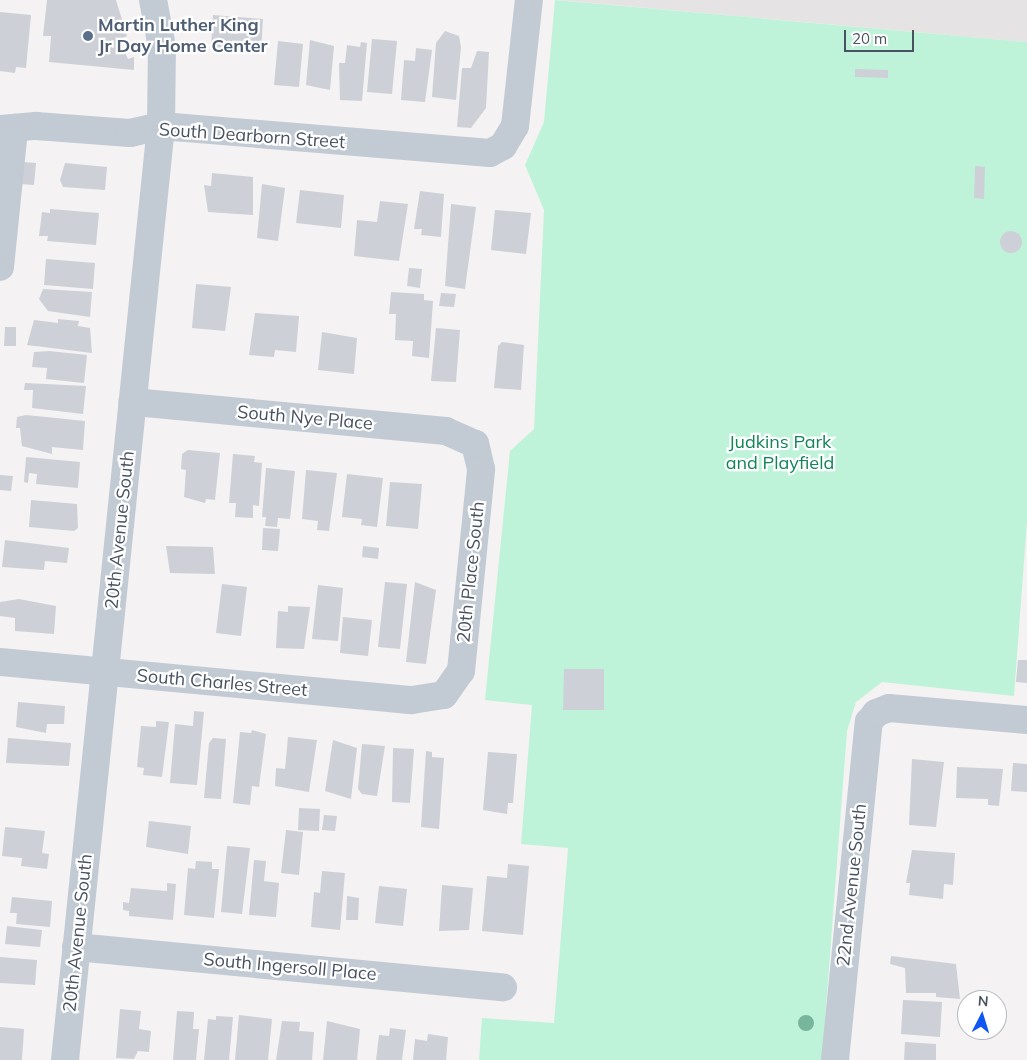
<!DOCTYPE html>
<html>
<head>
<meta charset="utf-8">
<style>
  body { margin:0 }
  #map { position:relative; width:1027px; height:1060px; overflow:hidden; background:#f4f2f2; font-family:Mulish,sans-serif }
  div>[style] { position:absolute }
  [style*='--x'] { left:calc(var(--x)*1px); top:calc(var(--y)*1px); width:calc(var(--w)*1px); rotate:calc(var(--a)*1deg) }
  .education>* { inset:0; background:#e5e3e4 }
  .green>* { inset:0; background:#bff3d9 }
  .building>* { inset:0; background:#ced0d7 }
  .round { border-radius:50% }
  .minor>* { height:28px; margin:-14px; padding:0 14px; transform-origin:14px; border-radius:14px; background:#c2cad4 }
  .trees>* { width:16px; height:16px; margin:-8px; border-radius:50%; background:#77b69d }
  .dots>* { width:14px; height:14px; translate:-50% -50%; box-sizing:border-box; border:2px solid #fff; border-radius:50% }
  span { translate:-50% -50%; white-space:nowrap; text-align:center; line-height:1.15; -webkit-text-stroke:4.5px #fff; paint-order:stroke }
  .service-label { font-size:18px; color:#4e5e75; font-weight:700 }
  .left { translate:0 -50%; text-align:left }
  .street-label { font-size:18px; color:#485261 }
  .park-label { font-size:18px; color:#118458 }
  .north { position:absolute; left:957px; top:990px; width:50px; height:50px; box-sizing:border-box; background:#fff; border:1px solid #b6bac0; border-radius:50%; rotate:5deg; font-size:14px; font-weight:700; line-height:20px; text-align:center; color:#485261 }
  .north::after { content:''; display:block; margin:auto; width:18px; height:22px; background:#0e57f2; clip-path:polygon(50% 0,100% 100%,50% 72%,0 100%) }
  .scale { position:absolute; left:844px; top:30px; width:70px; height:22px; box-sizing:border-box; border:2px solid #485261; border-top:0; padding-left:6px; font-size:15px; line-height:18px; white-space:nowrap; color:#485261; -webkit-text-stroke:4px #fff; paint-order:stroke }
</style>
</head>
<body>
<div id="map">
  <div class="education">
    <i style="clip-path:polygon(558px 0,1027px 0,1027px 42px)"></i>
  </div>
  <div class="green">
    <i style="clip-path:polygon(555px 0,1027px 42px,1027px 521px,1014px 696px,882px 682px,856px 702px,847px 731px,822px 1060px,479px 1060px,482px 1018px,554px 1023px,568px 848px,521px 844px,532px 705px,485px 700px,510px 451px,534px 429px,544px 210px,525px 165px,544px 122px)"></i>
  </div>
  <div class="building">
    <i style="clip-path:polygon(47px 0,116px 0,127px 36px,119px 40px,128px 59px,134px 57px,134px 70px,49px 62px,51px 36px,43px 36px)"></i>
    <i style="clip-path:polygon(0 12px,31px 15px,26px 68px,16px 67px,15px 73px,0 71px)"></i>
    <i style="clip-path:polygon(213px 15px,263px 19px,261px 51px,211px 47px)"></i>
    <i style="clip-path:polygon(445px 31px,459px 36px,461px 47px,456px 100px,432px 97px,436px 43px)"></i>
    <i style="clip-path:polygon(372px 39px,397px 41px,392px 94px,367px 92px)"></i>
    <i style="clip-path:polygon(310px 40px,334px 46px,330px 90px,306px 85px)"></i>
    <i style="clip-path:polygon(278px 41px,303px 44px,299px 87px,274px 85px)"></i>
    <i style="clip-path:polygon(361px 42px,367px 43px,362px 101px,340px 100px,339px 63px,345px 63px,347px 45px,360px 47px)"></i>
    <i style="clip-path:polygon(416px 48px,432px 50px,425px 102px,401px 100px,404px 60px,415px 61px)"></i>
    <i style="clip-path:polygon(477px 51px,489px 52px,486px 108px,471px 128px,457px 127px,462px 68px,471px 68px)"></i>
    <i style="clip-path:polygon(855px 69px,888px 70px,888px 78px,855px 77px)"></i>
    <i style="clip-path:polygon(22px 162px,36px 163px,34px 185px,19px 184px)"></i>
    <i style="clip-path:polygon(65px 163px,107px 167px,105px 190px,63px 187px,60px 180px)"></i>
    <i style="clip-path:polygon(975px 166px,985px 167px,984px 199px,974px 198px)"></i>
    <i style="clip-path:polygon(212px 173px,253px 177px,253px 215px,208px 212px,204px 185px,211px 186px)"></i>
    <i style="clip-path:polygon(262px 184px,285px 188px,278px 241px,257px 238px)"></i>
    <i style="clip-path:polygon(300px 190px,344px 195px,341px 228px,296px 223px)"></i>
    <i style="clip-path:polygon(420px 191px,444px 194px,441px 237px,421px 235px,422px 229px,414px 229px)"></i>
    <i style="clip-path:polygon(380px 201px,408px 204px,399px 261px,354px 256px,357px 220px,377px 222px)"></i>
    <i style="clip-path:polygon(451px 204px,476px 207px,465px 289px,445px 286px)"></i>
    <i style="clip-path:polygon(50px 209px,99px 213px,96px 245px,47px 241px,48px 236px,39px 236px,42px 212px,50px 213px)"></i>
    <i style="clip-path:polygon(495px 210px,531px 213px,526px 254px,491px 250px)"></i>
    <i class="round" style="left:1000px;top:231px;width:22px;height:22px"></i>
    <i style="clip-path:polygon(46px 259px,95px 263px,93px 289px,44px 285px)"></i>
    <i style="clip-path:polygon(409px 268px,422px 269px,420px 288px,407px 286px)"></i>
    <i style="clip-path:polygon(196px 284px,231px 287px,225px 331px,192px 328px)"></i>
    <i style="clip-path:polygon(43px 289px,92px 292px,90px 317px,48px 311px,39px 299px)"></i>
    <i style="clip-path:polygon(391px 292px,424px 294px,424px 300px,433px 301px,429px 358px,412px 356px,413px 341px,395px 340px,396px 314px,389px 314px)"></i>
    <i style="clip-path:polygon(441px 293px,456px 294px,454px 307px,439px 306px)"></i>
    <i style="clip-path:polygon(255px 313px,299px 316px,296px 352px,275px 350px,274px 357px,249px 355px)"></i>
    <i style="clip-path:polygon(58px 319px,79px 321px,78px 326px,90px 328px,92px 353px,27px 345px,34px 320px,58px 323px)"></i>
    <i style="clip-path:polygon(5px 327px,16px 327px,16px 346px,4px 346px)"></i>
    <i style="clip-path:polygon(436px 328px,460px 330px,456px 382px,431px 381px)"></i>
    <i style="clip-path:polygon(322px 332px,357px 338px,354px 374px,318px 370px)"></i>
    <i style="clip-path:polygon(502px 342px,524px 345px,521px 390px,494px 388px,498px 346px)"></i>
    <i style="clip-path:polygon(49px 351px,87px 355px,84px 383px,46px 379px,47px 368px,32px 367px,34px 352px)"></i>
    <i style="clip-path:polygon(25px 383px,86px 386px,83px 414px,32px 408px,33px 390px,24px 390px)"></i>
    <i style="clip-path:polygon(26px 415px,85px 421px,83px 450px,52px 447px,52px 454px,22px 446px,20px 428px,16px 428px,17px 417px)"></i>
    <i style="clip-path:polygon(188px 450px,220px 453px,215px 500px,206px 499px,205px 503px,184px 497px,186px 470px,181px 469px,182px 454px)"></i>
    <i style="clip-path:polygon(233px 454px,255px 456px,254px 462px,262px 463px,259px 506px,253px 505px,253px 518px,235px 517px,236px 503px,229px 503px)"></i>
    <i style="clip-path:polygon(26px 457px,80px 462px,78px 488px,36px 484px,37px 474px,29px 473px,28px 483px,24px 482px)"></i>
    <i style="clip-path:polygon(266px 468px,295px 471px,290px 519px,278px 518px,277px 527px,265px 526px,266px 517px,262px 517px)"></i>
    <i style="clip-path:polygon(306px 470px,337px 473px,329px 531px,317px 530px,318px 521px,302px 519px)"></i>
    <i style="clip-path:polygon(347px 474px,383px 478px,377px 527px,361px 525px,362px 519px,342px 517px)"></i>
    <i style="clip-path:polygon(0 475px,13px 476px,11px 491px,0 490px)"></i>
    <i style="clip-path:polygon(390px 482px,422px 484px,418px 529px,386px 526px)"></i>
    <i style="clip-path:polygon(31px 500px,77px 504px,78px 528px,74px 531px,29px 527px)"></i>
    <i style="clip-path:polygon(263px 528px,280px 529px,278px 551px,262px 550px)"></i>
    <i style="clip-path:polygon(5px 540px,69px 548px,67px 563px,45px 561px,44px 570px,2px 567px)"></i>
    <i style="clip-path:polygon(166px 546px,213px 547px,215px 574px,170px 573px)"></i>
    <i style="clip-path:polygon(363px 546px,379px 548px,378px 559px,362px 557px)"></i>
    <i style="clip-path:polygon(385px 582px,407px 584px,400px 649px,378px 647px)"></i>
    <i style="clip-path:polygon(415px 582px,436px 590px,426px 664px,406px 662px)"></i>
    <i style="clip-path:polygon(222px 584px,247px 587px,241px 636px,216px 633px)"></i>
    <i style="clip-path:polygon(318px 585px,343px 588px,338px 641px,312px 639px)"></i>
    <i style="clip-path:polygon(19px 599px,56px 606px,54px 634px,15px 631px,15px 618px,0 616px,0 602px)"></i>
    <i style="clip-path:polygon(288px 606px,310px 607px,304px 649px,276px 648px,278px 611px,288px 612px)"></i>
    <i style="clip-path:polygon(343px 617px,372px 620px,368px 656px,340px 653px)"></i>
    <i style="clip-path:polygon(1018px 660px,1027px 660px,1027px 683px,1016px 682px)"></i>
    <i style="clip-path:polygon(564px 669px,604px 669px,604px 710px,563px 710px)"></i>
    <i style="clip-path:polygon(18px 702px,65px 706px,64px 724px,47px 724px,46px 733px,16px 727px)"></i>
    <i style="clip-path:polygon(194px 711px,204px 712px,197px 785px,170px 783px,175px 724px,193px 726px)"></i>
    <i style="clip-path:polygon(156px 721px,169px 722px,162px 777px,143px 775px,144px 768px,137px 767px,141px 726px,156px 727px)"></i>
    <i style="clip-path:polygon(252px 730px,266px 734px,259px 787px,252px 786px,250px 805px,233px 803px,240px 732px,251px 733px)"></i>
    <i style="clip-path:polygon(288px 737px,317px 740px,309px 792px,275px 786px,276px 768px,285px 769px)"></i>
    <i style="clip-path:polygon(8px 738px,71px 743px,69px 766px,6px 763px)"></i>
    <i style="clip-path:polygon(213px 738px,226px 739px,221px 799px,204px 798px,209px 743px)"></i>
    <i style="clip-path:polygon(333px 740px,357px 748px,351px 799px,325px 791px)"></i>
    <i style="clip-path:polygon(362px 744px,385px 746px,377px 796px,362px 794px,358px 789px)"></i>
    <i style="clip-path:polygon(393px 748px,414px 749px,410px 803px,392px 802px)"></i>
    <i style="clip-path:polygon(426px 751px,432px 752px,432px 757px,444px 758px,439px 829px,421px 827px)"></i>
    <i style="clip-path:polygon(488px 752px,517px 754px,513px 803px,508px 803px,507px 814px,483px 810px)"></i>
    <i style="clip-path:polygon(912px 759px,944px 762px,936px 827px,909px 825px)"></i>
    <i style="clip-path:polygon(1013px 763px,1027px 764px,1027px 792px,1011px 791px)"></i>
    <i style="clip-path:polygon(957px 767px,1003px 769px,999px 806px,988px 805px,988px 799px,956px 798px)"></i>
    <i style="clip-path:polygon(299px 808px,320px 809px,319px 831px,298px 830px)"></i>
    <i style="clip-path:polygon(324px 815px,337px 816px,335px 831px,322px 830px)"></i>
    <i style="clip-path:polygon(149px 821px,191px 826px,188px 854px,146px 847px)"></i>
    <i style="clip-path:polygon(5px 827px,45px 831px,42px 853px,49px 854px,47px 869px,21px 866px,22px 858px,2px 856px)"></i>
    <i style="clip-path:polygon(286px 830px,303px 832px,299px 875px,281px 873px)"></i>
    <i style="clip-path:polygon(227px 846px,250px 848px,242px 914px,221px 912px)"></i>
    <i style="clip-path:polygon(912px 850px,955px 853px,953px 885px,944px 884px,943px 899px,909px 895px,910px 883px,906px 883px)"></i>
    <i style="clip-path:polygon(254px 860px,266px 861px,264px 881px,279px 883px,276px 917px,249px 915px)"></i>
    <i style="clip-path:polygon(196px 861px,212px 862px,212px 869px,219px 869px,214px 918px,184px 915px,188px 868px,195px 869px)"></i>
    <i style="clip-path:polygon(508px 864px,529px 866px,523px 935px,482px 931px,487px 876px,507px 878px)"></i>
    <i style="clip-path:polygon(322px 871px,345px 873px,340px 930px,311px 927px,314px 892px,320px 893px)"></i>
    <i style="clip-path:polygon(167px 883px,176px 884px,173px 920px,129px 916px,129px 911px,123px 910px,123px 902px,129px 903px,131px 888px,167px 891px)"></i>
    <i style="clip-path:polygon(442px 885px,473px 888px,469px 930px,439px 931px)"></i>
    <i style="clip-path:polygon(379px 886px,407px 889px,403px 926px,375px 923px)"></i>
    <i style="clip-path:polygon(347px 896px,359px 898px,358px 920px,346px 920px)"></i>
    <i style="clip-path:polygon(12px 897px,52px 901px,50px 927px,16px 924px,17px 913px,10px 913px)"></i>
    <i style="clip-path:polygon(7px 926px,42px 930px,40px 947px,5px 944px)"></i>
    <i style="clip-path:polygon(891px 956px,956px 964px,960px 999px,936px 997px,936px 993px,906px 993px,905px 968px,890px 964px)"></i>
    <i style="clip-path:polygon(0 957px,37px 960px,35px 985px,0 983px)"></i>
    <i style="clip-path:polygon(903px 1000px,942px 1002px,940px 1037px,901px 1034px)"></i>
    <i style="clip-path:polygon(120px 1009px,141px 1011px,139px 1029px,151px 1031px,149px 1052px,138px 1051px,134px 1059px,116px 1058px)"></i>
    <i style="clip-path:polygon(177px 1011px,194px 1012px,193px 1029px,199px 1029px,196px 1060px,173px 1060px)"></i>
    <i style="clip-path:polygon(239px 1015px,272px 1019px,268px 1060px,235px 1060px)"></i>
    <i style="clip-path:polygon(216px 1016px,233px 1017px,229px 1060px,204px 1060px,208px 1019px,216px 1020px)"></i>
    <i style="clip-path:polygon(282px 1021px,300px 1022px,299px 1031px,314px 1032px,312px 1060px,276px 1060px)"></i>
    <i style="clip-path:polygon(327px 1021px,360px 1029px,357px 1060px,323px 1060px)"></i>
    <i style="clip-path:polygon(0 1027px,24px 1029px,22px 1060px,0 1060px)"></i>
    <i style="clip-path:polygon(390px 1028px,406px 1030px,402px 1060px,376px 1060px,379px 1035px,389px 1036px)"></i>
    <i style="clip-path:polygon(428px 1034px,448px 1037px,446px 1060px,413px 1060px,415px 1039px,427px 1041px)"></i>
    <i style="clip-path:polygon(905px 1042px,936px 1044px,936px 1060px,904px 1060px)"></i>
  </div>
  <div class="minor">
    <i style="--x:0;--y:129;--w:36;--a:-5"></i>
    <i style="--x:36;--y:126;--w:94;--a:4.3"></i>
    <i style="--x:130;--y:133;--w:32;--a:-13"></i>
    <i style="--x:161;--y:126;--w:330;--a:4.7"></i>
    <i style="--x:490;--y:153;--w:15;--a:-28"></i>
    <i style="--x:503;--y:146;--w:23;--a:-59"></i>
    <i style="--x:515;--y:126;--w:127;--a:-83.7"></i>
    <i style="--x:0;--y:267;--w:140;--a:-84.2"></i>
    <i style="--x:0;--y:662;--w:414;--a:5.3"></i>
    <i style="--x:412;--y:700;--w:32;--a:-9"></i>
    <i style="--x:444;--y:695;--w:29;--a:-55"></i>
    <i style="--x:461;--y:671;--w:203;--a:-84.3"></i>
    <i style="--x:481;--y:469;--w:26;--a:-103"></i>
    <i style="--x:475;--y:444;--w:32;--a:-156"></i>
    <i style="--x:446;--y:431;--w:315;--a:-174.7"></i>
    <i style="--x:76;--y:947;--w:429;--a:5.4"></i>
    <i style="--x:65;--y:1060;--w:939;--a:-84.13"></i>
    <i style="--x:161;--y:126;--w:79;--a:-89.3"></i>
    <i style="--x:162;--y:47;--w:48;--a:-100.8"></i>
    <i style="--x:835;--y:1060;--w:340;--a:-84.3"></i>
    <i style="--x:869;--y:722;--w:11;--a:-52"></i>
    <i style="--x:876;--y:713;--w:14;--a:-21"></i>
    <i style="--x:889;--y:708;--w:139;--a:5"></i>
  </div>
  <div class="trees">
    <i style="left:806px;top:1023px"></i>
  </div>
  <div class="dots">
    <i style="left:88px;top:36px;background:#5c6f8a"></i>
  </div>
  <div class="service-label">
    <span class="left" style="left:98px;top:36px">Martin Luther King<br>Jr Day Home Center</span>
  </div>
  <div class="street-label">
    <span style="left:252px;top:136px;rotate:4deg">South Dearborn Street</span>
    <span style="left:305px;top:418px;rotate:5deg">South Nye Place</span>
    <span style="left:120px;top:530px;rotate:-84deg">20th Avenue South</span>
    <span style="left:471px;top:572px;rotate:-84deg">20th Place South</span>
    <span style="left:222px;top:683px;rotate:5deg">South Charles Street</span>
    <span style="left:852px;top:885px;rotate:-84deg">22nd Avenue South</span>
    <span style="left:78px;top:933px;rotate:-84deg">20th Avenue South</span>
    <span style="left:290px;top:967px;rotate:5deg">South Ingersoll Place</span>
  </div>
  <div class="park-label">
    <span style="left:780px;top:453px">Judkins Park<br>and Playfield</span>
  </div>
  <div class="north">N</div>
  <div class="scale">20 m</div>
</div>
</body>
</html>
